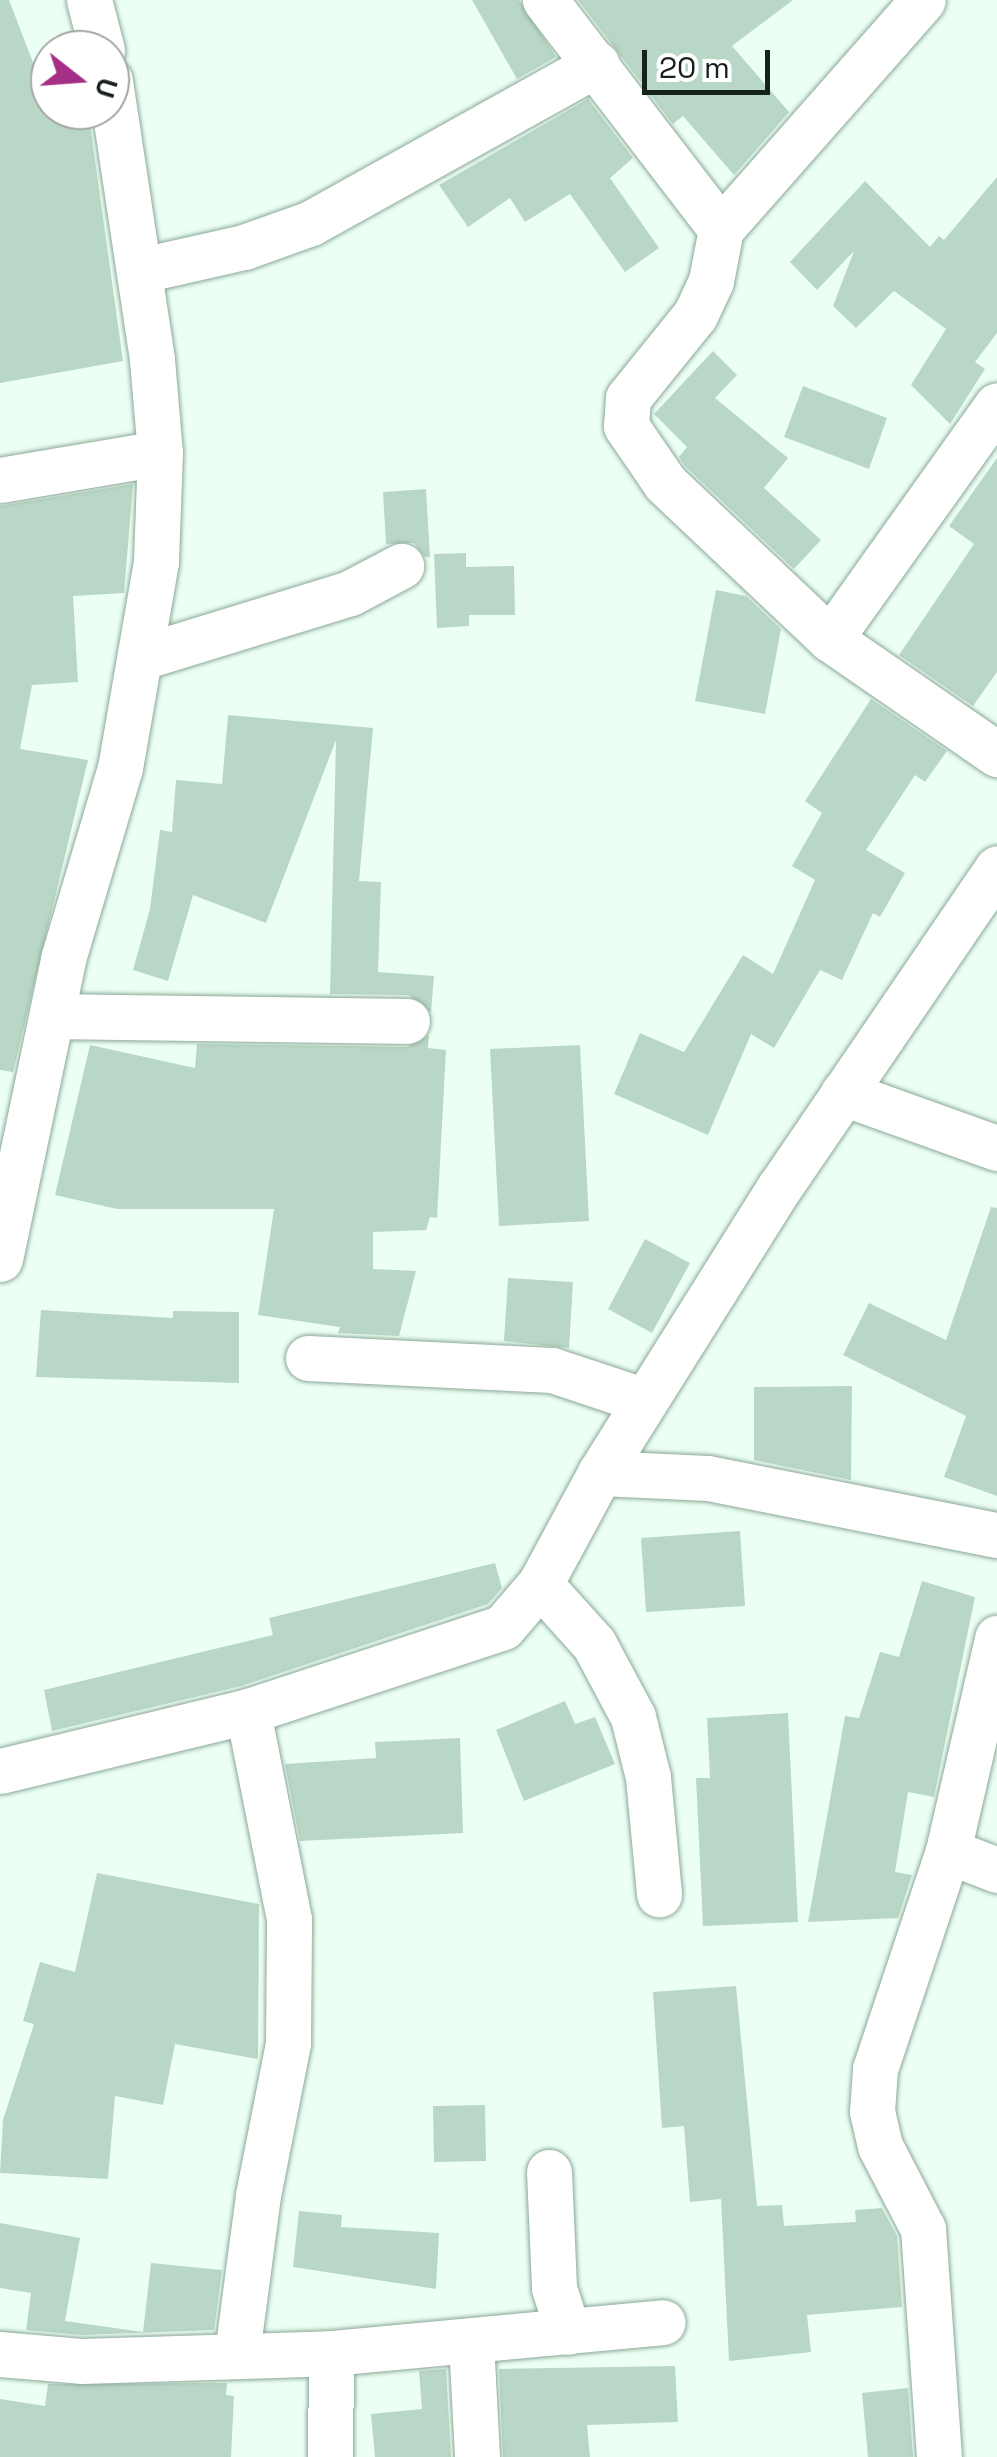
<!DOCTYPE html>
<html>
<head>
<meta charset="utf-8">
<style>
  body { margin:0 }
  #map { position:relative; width:997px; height:2457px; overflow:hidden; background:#ecfff4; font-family:"Space Grotesk",sans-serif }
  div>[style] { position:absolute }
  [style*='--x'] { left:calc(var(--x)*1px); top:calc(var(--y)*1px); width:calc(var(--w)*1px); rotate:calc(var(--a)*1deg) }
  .building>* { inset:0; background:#b9d7c6 }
  .roads { filter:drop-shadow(0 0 2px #8ba897) drop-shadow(0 0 2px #8ba897) }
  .minor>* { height:45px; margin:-22.5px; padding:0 22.5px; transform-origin:22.5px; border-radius:22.5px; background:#fff }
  span { translate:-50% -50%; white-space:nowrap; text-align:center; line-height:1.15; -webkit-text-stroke:8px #fff; paint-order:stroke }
  .north { position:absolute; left:30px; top:30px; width:100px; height:100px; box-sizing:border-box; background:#fff; border:2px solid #a2a7a4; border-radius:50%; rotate:107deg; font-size:28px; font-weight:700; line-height:40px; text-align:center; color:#17221c }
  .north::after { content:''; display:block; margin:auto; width:35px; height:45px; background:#a52e86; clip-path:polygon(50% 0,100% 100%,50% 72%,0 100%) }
  .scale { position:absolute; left:642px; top:50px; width:128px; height:45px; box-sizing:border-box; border:5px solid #17221c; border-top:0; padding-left:12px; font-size:30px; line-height:35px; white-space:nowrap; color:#17221c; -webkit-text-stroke:8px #fff; paint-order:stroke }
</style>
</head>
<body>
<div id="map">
  <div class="building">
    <i style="clip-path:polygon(0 0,9px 0,39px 78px,50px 76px,50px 110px,88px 110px,123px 361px,0 383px)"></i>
    <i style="clip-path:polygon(472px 0,519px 0,556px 57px,517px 79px)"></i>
    <i style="clip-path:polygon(578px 0,793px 0,732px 46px,789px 112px,734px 175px,683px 116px,673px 124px)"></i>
    <i style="clip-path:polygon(588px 99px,633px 158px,610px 178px,659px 248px,625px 272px,570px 194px,525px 222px,510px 198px,468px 227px,439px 185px)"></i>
    <i style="clip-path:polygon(997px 177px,997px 333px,975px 362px,985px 369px,950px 424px,911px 385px,946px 329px,894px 291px,856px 328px,833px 306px,854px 251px,817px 290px,790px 262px,865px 181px,930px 247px,939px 236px,944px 240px)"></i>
    <i style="clip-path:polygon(713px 351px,737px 375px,715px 398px,788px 458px,764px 488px,821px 540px,794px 569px,685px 466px,679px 457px,687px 447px,654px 414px)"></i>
    <i style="clip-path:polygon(803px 386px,887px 418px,869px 469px,784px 437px)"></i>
    <i style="clip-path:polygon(997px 458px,997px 672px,973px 706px,899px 655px,974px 544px,949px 526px)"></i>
    <i style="clip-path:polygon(133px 484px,124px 593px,73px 596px,78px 682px,32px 685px,20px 749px,88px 760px,13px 1072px,0 1070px,0 506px)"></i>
    <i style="clip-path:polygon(426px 489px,430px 557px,425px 557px,414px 543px,386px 544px,383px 492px)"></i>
    <i style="clip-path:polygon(466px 553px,466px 567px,514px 566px,515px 615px,469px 615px,469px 626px,437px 628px,434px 554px)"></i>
    <i style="clip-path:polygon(716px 590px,746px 596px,781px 629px,765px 714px,695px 701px)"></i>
    <i style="clip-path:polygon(871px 699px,947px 751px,925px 782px,915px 775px,866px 850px,905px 873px,880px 917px,873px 913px,842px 980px,820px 970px,774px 1048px,751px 1034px,708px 1135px,614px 1094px,640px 1033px,684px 1052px,743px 955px,773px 974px,815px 880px,792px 866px,822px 813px,805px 801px)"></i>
    <i style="clip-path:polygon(228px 715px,373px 728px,359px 881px,381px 882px,378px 972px,434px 976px,431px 1012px,408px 995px,330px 994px,336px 740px,266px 923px,193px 895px,168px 981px,133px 970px,150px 909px,160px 830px,172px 832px,176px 780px,222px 784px)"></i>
    <i style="clip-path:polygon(429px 1035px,428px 1048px,446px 1050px,437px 1218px,430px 1217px,426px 1230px,373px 1232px,373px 1269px,416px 1271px,399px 1336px,338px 1333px,340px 1327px,258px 1315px,274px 1209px,117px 1209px,55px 1195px,90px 1045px,195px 1068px,197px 1044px,407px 1047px)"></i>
    <i style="clip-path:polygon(580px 1045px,589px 1221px,499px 1226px,490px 1049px)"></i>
    <i style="clip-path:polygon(991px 1207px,997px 1208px,997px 1496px,944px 1477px,966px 1416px,843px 1355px,869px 1303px,946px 1340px)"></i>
    <i style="clip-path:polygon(645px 1239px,690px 1263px,652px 1333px,608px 1309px)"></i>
    <i style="clip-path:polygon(508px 1278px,573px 1282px,569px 1348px,504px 1341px)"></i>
    <i style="clip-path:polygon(41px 1310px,173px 1318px,173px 1311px,239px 1312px,239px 1383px,36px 1377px)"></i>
    <i style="clip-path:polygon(852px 1386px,851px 1480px,754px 1460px,754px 1387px)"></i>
    <i style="clip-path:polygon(740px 1531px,745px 1606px,646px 1612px,641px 1538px)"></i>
    <i style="clip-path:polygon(495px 1563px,502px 1588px,488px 1604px,241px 1686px,52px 1731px,44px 1690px,273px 1635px,269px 1618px)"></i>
    <i style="clip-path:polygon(922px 1581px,975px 1597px,934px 1797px,908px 1792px,895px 1872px,912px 1875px,898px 1918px,808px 1922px,845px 1716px,859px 1718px,880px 1652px,899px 1657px)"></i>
    <i style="clip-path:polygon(565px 1701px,575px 1724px,595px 1717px,615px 1764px,524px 1801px,496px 1730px)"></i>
    <i style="clip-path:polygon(788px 1713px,798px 1922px,703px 1926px,696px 1778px,710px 1778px,707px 1718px)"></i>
    <i style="clip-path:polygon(460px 1738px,463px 1833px,300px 1841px,285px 1764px,376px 1758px,375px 1742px)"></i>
    <i style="clip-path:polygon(97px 1873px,259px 1904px,258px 2059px,175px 2044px,163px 2105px,115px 2096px,108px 2179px,0 2173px,3px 2120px,34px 2024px,23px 2021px,40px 1962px,75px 1972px)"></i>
    <i style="clip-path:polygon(736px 1986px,757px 2206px,782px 2205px,784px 2226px,856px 2222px,855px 2210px,882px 2208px,897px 2236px,902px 2307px,807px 2315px,811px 2352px,729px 2361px,721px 2199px,690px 2202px,684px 2126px,662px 2128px,653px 1992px)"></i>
    <i style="clip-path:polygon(485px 2105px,486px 2161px,434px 2162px,433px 2106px)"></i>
    <i style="clip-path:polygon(299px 2211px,342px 2215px,341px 2227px,439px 2233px,436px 2289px,293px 2267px)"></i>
    <i style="clip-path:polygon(0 2223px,80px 2238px,65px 2321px,143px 2332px,151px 2263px,222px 2270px,214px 2330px,82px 2335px,26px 2330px,31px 2293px,0 2288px)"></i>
    <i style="clip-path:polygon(675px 2366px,678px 2422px,587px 2425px,590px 2457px,503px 2457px,499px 2369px)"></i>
    <i style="clip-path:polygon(446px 2369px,451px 2457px,375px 2457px,371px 2414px,422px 2409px,419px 2371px)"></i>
    <i style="clip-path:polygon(227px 2383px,226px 2395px,234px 2396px,231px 2457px,0 2457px,0 2399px,45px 2406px,48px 2384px)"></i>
    <i style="clip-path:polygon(908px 2388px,913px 2457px,868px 2457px,862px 2393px)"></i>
  </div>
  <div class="roads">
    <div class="minor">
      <i style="--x:89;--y:0;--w:52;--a:75.4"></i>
      <i style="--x:545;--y:0;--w:289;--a:52.5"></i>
      <i style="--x:721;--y:229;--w:53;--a:100.9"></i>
      <i style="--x:711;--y:281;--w:38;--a:115"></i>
      <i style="--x:695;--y:315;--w:107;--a:128.9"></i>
      <i style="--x:628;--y:398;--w:28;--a:94"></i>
      <i style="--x:626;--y:426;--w:69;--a:55.6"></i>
      <i style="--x:665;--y:483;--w:227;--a:43.4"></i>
      <i style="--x:830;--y:639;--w:203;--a:34.6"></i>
      <i style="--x:721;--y:229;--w:305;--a:-48.6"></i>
      <i style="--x:142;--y:270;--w:105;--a:-12.7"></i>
      <i style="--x:244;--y:247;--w:71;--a:-19.7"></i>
      <i style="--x:311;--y:223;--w:327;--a:-29.1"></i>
      <i style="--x:0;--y:480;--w:162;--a:-9.6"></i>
      <i style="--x:830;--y:639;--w:287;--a:-54.5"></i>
      <i style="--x:142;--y:657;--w:218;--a:-17.1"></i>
      <i style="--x:350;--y:593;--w:58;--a:-27.9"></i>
      <i style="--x:52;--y:1016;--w:355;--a:0.8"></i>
      <i style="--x:843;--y:1093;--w:164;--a:19.7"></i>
      <i style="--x:0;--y:1259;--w:307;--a:-78.1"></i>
      <i style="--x:63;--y:959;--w:199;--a:-73.4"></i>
      <i style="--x:120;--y:768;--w:210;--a:-80.1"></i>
      <i style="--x:156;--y:561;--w:108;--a:-87.9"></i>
      <i style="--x:160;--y:453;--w:94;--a:-94.9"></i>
      <i style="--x:152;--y:359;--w:282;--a:-98.6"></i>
      <i style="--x:308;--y:1358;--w:244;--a:2.8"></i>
      <i style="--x:552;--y:1370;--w:98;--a:18.4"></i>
      <i style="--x:600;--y:1473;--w:108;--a:2.7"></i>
      <i style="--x:708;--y:1478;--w:295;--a:11.2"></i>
      <i style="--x:540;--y:1584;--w:81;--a:48"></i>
      <i style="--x:594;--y:1644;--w:83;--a:61.9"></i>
      <i style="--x:633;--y:1717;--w:62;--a:76"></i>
      <i style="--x:648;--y:1777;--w:118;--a:84.6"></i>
      <i style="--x:0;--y:1771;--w:255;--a:-13.6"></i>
      <i style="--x:248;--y:1711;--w:268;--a:-18.2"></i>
      <i style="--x:503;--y:1627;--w:57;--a:-49.3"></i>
      <i style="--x:540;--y:1584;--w:126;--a:-61.6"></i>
      <i style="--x:600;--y:1473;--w:337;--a:-57.9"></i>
      <i style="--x:779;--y:1188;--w:387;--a:-55.7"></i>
      <i style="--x:948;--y:1851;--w:53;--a:21.2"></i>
      <i style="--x:549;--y:2172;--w:116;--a:87.5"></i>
      <i style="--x:554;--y:2288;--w:46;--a:72.3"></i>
      <i style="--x:471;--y:2341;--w:116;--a:87"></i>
      <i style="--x:237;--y:2353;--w:159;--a:-82.4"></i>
      <i style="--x:258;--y:2195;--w:155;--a:-78.8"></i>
      <i style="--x:288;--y:2043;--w:124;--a:-89.5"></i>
      <i style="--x:289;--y:1919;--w:212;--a:-101.2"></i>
      <i style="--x:0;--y:2354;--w:81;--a:4.9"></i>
      <i style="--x:81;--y:2361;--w:250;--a:-1.8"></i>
      <i style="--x:331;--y:2353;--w:333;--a:-5.3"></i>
      <i style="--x:330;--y:2457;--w:104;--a:-89.4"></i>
      <i style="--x:939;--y:2457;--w:229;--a:-94"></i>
      <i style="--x:923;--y:2229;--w:93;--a:-117.4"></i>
      <i style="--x:880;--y:2146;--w:35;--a:-103"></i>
      <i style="--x:872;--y:2112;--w:43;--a:-86"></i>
      <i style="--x:875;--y:2069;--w:230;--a:-71.5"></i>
      <i style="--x:948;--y:1851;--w:219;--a:-77"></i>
    </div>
  </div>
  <div class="north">U</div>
  <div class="scale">20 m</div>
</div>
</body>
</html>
